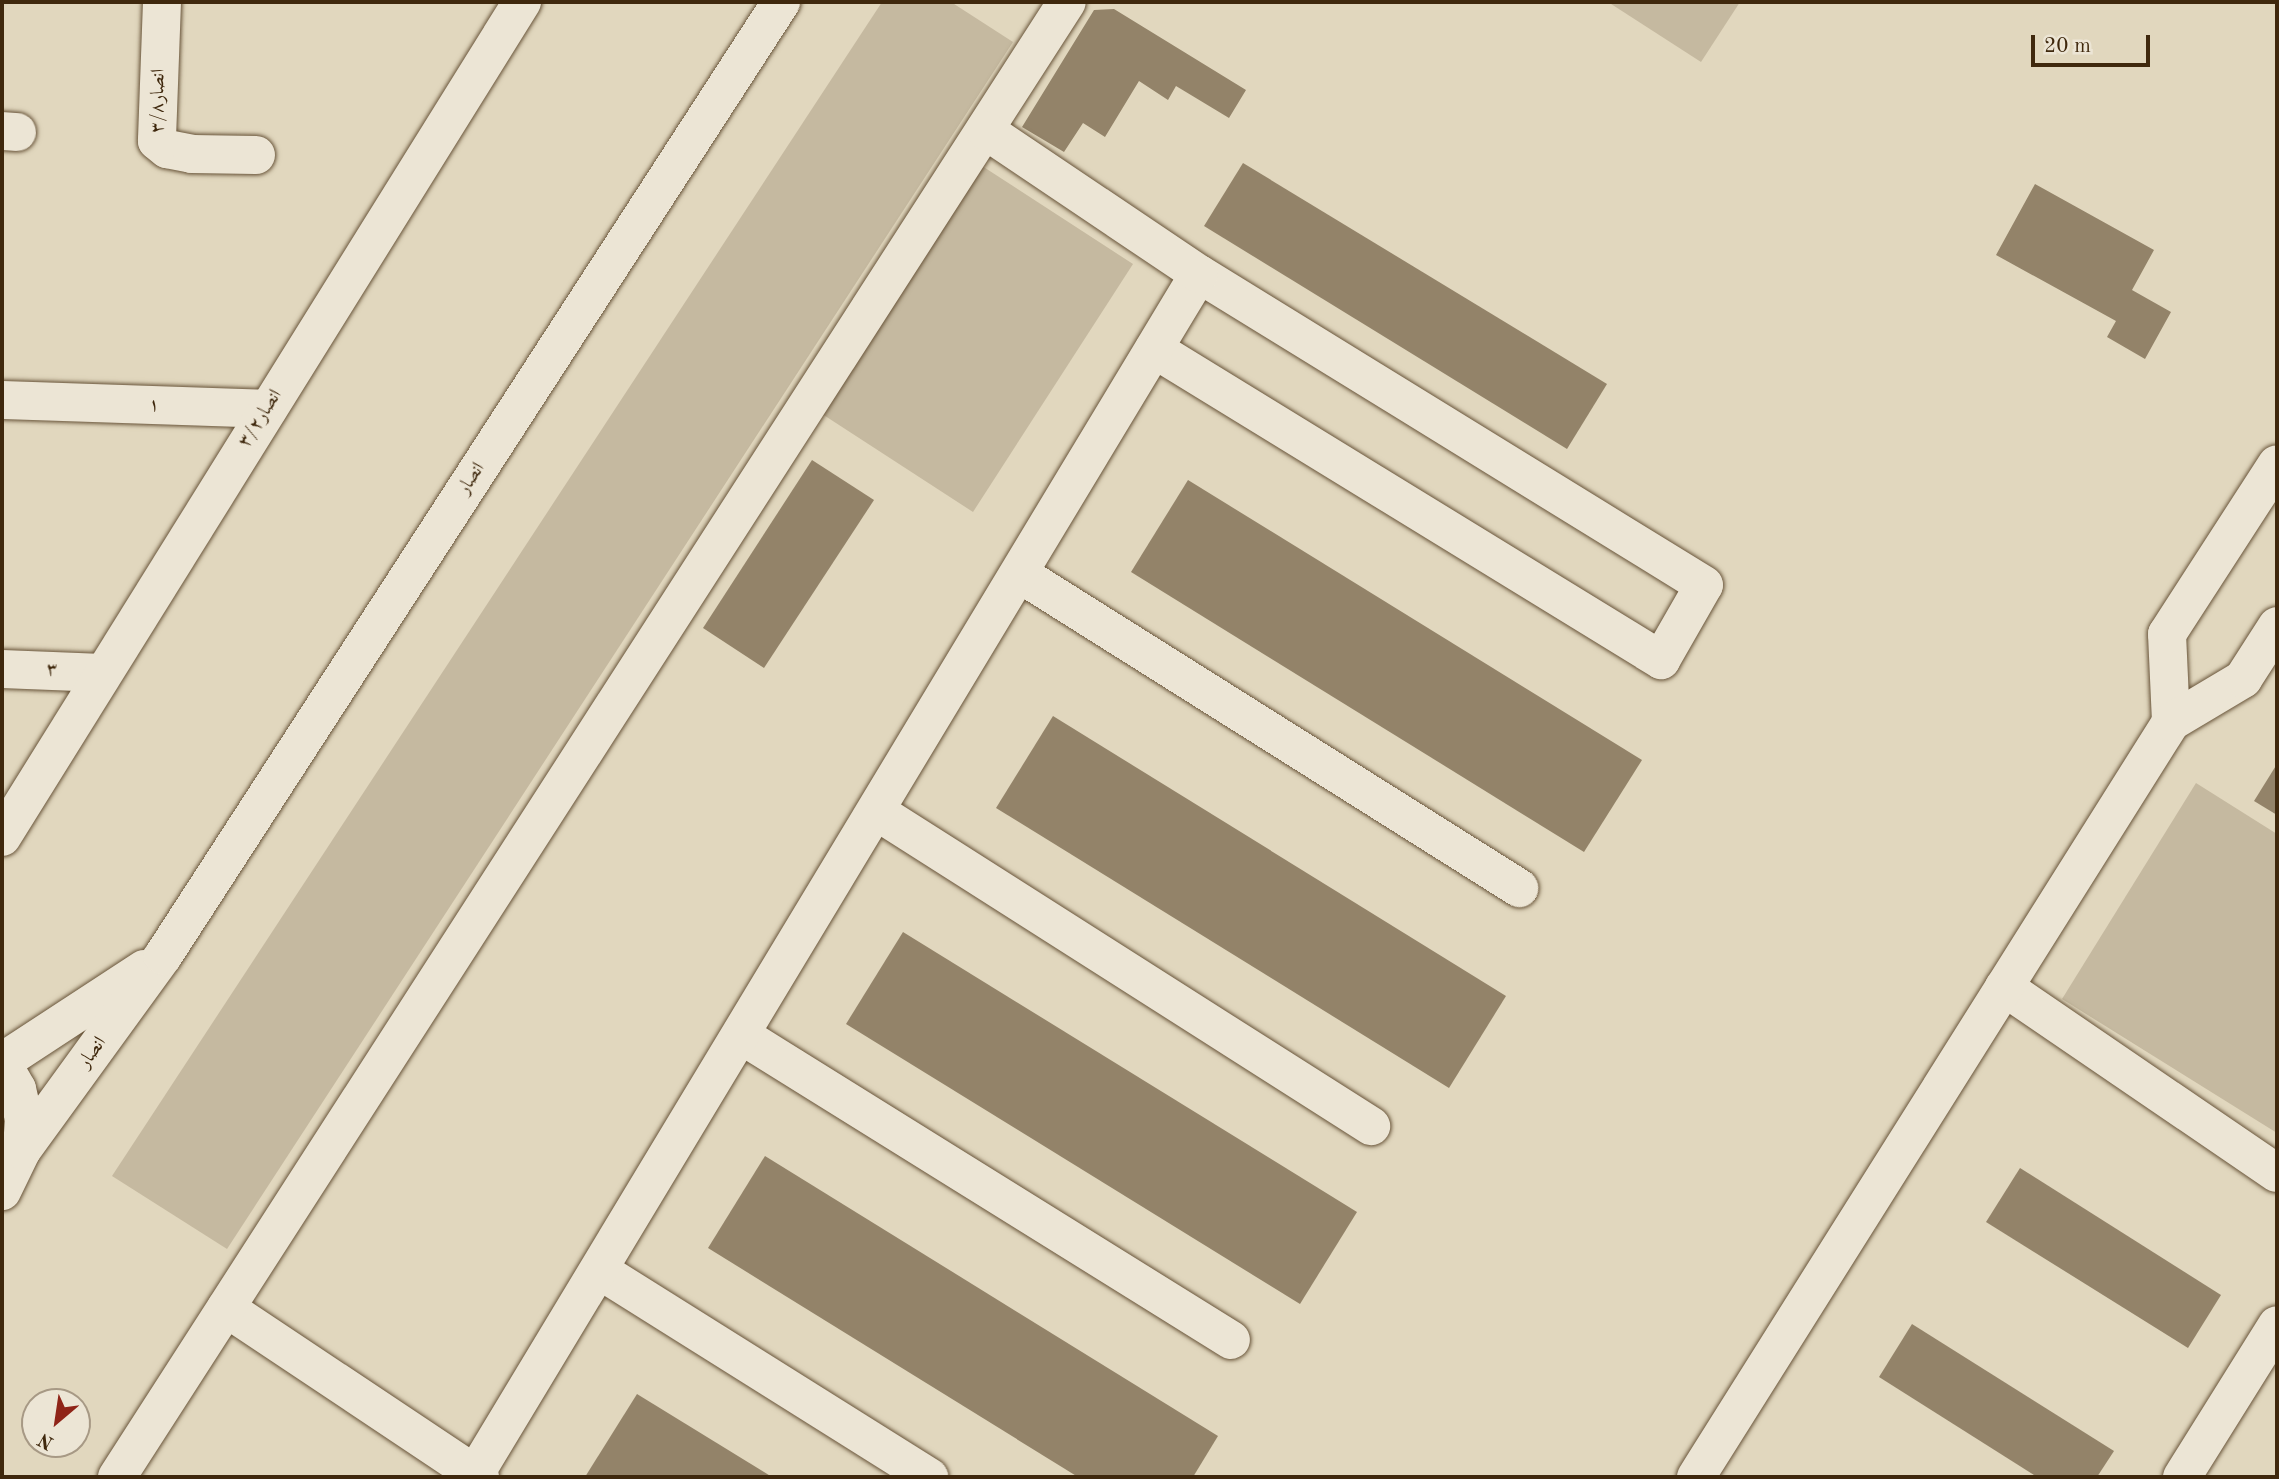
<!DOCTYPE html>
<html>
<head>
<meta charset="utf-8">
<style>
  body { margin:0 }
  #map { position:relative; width:2279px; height:1479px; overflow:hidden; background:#e1d7be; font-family:"Old Standard TT",Amiri,serif }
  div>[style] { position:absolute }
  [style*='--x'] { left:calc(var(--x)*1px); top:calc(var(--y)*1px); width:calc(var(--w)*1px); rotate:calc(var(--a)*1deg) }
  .green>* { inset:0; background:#c5b9a0 }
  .building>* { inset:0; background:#938369 }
  .roads { filter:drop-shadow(0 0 2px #685439) drop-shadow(0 0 2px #685439) }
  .minor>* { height:38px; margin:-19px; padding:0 19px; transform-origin:19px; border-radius:19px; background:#ece5d5 }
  span { translate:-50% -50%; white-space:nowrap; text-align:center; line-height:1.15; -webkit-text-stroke:5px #ece5d5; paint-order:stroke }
  .street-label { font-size:19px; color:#3f280d }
  .frame { position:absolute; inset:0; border:4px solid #3f280d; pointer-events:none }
  .north { position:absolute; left:21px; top:1388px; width:70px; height:70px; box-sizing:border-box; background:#ece5d5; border:2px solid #a79985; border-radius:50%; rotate:209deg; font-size:19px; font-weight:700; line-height:28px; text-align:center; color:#3f280d }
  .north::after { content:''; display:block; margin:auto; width:24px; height:32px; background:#8f2418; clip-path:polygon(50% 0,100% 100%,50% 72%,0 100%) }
  .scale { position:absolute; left:2031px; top:35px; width:119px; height:32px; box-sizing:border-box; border:4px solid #3f280d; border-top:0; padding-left:9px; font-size:21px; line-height:24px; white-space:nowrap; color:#3f280d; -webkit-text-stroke:5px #ece5d5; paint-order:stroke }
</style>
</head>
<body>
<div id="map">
  <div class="green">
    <i style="clip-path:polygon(882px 2px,951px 2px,1013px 42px,227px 1249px,112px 1176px)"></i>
    <i style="clip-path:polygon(1608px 2px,1740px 2px,1701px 62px)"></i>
    <i style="clip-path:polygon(979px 164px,1133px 264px,973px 512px,819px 412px)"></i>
    <i style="clip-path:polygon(2196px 783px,2277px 834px,2277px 1133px,2062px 999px)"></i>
  </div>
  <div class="building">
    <i style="clip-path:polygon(1114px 9px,1246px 90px,1229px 118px,1176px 86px,1168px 100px,1139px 81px,1105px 137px,1083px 123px,1064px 152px,1022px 127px,1094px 10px)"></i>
    <i style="clip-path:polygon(1243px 163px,1607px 384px,1567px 449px,1204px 226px)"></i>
    <i style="clip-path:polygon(2035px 184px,2154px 250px,2132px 290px,2171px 312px,2145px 359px,2107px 337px,2116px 321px,1996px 255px)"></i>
    <i style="clip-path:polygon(812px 460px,874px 500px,764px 668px,703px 628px)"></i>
    <i style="clip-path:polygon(1188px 480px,1642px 760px,1584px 852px,1131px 572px)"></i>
    <i style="clip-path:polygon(1053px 716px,1506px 996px,1449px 1088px,996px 808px)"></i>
    <i style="clip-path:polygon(2277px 764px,2277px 815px,2254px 801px)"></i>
    <i style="clip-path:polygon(903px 932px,1357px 1212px,1300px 1304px,846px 1024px)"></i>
    <i style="clip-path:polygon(765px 1156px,1218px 1436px,1193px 1477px,1078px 1477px,708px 1248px)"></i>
    <i style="clip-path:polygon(2020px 1168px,2221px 1295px,2188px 1348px,1986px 1222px)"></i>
    <i style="clip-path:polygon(1912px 1324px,2114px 1451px,2097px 1477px,2037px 1477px,1879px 1377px)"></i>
    <i style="clip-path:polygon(637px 1394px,772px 1477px,585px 1477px)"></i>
  </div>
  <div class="roads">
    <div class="minor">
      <i style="--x:162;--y:2;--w:139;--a:92.1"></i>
      <i style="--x:157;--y:141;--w:13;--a:39"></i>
      <i style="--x:167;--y:149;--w:25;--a:11"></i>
      <i style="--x:192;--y:154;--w:64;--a:0.9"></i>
      <i style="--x:2;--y:131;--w:15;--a:4"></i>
      <i style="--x:1154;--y:349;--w:595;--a:31.53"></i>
      <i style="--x:1661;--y:660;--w:86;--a:-60.2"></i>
      <i style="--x:1704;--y:585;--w:593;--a:-148.37"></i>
      <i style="--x:2;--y:400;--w:266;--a:1.9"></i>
      <i style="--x:1020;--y:574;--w:590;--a:32.18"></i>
      <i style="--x:2;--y:669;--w:101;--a:2.3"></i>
      <i style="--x:2171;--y:722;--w:88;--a:-92.6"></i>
      <i style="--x:2167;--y:634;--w:202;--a:-57.1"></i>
      <i style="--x:876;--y:811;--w:587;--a:32.47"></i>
      <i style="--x:2;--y:837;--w:984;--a:-58.09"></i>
      <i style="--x:2004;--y:987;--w:330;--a:34.3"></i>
      <i style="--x:741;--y:1035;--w:577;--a:31.9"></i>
      <i style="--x:2;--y:1062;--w:170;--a:-33.2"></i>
      <i style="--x:2;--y:1063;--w:30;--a:60"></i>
      <i style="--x:17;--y:1089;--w:31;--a:77"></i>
      <i style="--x:24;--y:1119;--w:31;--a:94"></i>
      <i style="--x:22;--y:1150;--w:46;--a:116"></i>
      <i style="--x:22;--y:1150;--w:240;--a:-54"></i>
      <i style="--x:163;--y:956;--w:1137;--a:-57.06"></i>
      <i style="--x:599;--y:1270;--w:390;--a:32.1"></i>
      <i style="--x:226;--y:1308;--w:299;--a:33.7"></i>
      <i style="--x:475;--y:1474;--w:4;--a:124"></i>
      <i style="--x:117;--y:1477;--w:1754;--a:-57.22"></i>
      <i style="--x:480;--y:1477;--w:6;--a:-149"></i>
      <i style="--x:475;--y:1474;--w:1401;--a:-58.9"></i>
      <i style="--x:1199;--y:274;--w:258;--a:-146.1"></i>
      <i style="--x:1696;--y:1477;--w:892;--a:-57.82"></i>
      <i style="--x:2171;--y:722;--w:84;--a:-30.8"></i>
      <i style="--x:2243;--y:679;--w:63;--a:-57.3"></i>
      <i style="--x:2182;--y:1477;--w:179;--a:-58"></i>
    </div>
  </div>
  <div class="street-label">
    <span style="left:159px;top:101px;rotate:-89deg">انصار۳/۸</span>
    <span style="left:154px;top:406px;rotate:2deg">۱</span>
    <span style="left:261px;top:419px;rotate:-58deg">انصار۳/۲</span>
    <span style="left:472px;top:479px;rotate:-57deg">انصار</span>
    <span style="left:52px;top:671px;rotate:2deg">۳</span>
    <span style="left:93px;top:1053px;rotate:-54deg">انصار</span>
  </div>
  <div class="frame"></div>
  <div class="north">N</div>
  <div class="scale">20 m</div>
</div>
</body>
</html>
